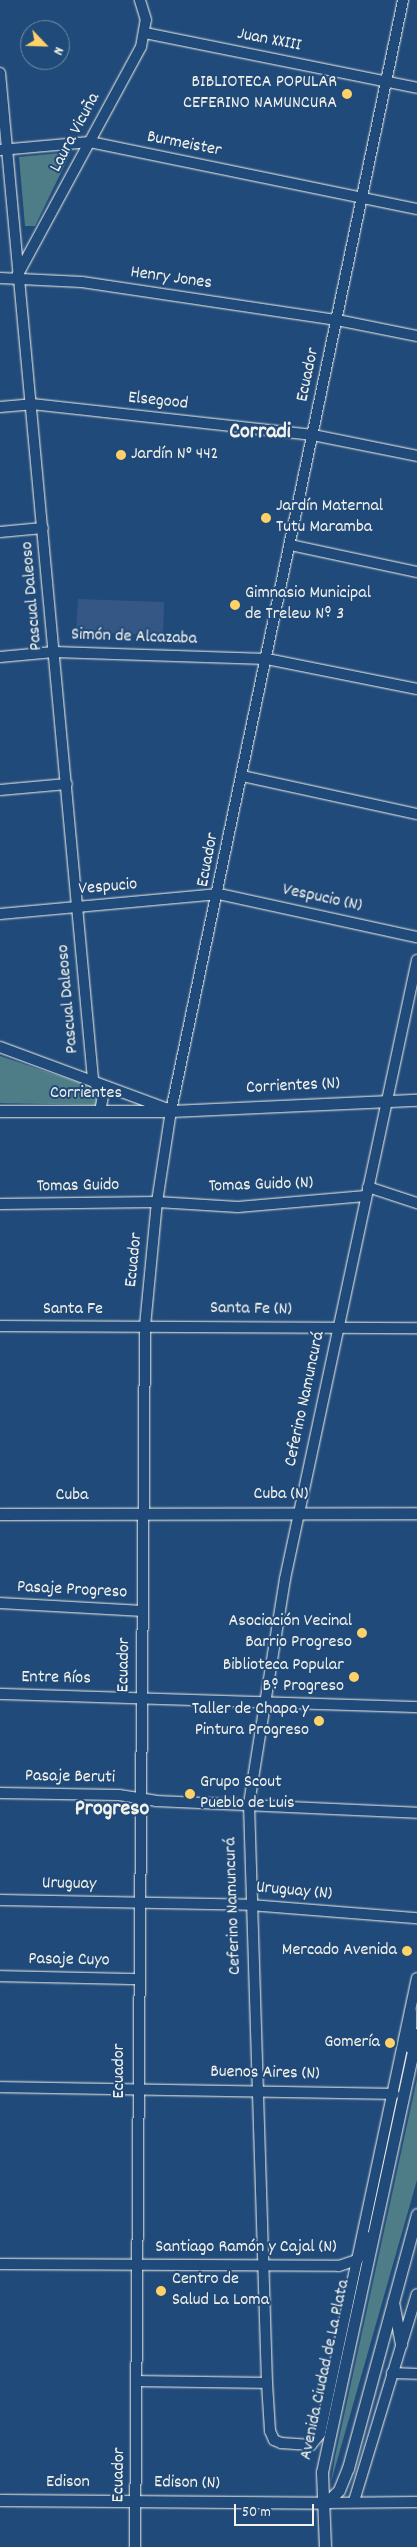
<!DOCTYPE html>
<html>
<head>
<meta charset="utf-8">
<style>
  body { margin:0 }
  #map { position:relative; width:417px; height:2547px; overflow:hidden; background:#1f4a7a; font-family:Dekko,sans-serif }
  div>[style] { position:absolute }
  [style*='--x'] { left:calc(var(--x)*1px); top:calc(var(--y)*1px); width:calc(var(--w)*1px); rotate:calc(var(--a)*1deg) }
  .built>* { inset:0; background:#355786 }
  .green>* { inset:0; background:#4e7d87 }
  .roads { filter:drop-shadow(0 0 1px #f4f1e8) drop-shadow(0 0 1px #f4f1e8) }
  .minor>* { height:10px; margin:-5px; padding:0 5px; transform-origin:5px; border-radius:5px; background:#1f4a7a }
  .tertiary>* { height:11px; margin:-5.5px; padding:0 5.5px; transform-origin:5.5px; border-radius:5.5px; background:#1f4a7a }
  .dots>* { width:14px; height:14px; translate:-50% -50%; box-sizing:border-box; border:2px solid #1f4a7a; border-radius:50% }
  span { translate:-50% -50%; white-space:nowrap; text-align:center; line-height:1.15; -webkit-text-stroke:4px #1f4a7a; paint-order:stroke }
  .street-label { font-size:18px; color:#f4f1e8 }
  .poi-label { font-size:18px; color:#f4f1e8 }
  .right { translate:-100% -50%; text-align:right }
  .left { translate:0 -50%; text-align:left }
  .district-label { font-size:22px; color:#f4f1e8; font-weight:700 }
  .north { position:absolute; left:20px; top:20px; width:50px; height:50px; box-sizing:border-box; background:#1f4a7a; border:1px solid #748da6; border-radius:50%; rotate:114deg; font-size:14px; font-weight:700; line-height:20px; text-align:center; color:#f4f1e8 }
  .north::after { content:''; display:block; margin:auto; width:18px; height:22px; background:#ffd166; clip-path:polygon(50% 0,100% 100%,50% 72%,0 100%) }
  .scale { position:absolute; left:234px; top:2504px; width:80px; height:22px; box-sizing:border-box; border:2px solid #f4f1e8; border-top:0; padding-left:6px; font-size:15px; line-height:18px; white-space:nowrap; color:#f4f1e8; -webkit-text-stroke:4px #1f4a7a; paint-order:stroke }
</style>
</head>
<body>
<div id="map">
  <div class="built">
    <i style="clip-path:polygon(78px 599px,164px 602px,163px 635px,76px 632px)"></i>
  </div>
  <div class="green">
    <i style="clip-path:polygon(71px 152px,35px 226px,25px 226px,19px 157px)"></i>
    <i style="clip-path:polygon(0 1056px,95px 1088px,97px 1105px,0 1103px)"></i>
    <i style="clip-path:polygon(417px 2079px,417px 2180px,331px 2482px,335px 2457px)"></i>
  </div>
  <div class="roads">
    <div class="minor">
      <i style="--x:145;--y:33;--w:278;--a:11.4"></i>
      <i style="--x:0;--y:73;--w:1011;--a:84.72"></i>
      <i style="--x:93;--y:1080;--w:19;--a:58"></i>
      <i style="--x:103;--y:1096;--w:15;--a:101"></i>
      <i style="--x:0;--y:150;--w:90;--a:-5.1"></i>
      <i style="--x:90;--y:142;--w:334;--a:11.6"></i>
      <i style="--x:17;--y:276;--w:260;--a:-61.6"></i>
      <i style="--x:141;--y:47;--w:27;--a:-80"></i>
      <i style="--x:146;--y:20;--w:21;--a:-107"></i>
      <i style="--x:0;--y:278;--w:82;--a:2.8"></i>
      <i style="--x:82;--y:282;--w:258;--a:8.5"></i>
      <i style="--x:337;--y:320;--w:82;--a:11.3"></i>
      <i style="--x:0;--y:407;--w:32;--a:-5"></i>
      <i style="--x:32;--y:404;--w:283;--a:6.3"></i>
      <i style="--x:313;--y:435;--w:106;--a:11.4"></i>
      <i style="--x:0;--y:532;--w:43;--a:-5.3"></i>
      <i style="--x:290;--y:545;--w:130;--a:12"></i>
      <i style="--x:0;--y:657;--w:54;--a:-5.3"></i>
      <i style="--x:54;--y:652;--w:213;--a:1.9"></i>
      <i style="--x:267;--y:659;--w:153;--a:11.3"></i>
      <i style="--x:242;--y:776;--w:179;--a:12.3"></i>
      <i style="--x:0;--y:790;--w:67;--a:-5.1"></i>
      <i style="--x:0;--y:914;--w:220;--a:-5.2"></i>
      <i style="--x:219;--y:894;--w:203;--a:12.3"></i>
      <i style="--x:417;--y:960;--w:633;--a:102.04"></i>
      <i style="--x:285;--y:1579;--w:228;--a:99.1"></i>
      <i style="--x:249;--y:1804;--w:579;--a:88.22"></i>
      <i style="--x:267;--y:2383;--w:48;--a:86.4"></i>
      <i style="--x:270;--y:2431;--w:10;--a:66"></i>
      <i style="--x:274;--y:2440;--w:8;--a:23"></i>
      <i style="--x:281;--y:2443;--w:30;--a:4"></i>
      <i style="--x:311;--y:2445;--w:14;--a:-51"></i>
      <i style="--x:320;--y:2434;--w:466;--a:-78"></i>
      <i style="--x:0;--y:1047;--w:181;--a:20.3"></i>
      <i style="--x:368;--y:1187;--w:52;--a:18.1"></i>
      <i style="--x:0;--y:1204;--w:157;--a:-0.7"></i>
      <i style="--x:157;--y:1202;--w:81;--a:3.5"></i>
      <i style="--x:238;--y:1207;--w:128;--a:-4.9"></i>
      <i style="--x:0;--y:1326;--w:417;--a:0.3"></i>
      <i style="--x:0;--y:1603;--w:143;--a:3.2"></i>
      <i style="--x:0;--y:1694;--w:417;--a:1.8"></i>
      <i style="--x:0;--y:1793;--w:119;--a:1"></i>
      <i style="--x:119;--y:1795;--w:37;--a:9"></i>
      <i style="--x:156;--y:1801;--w:261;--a:2.6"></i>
      <i style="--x:0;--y:1900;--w:250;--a:1.1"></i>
      <i style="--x:250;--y:1905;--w:168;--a:4.5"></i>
      <i style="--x:0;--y:1976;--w:137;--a:1.3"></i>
      <i style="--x:0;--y:2087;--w:394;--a:1"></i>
      <i style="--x:0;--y:2264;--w:339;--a:0.3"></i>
      <i style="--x:339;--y:2266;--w:18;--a:-19"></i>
      <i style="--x:392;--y:2373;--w:25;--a:2"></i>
      <i style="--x:138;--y:2381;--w:129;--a:0.9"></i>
      <i style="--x:354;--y:2501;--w:216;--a:-73.1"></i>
      <i style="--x:326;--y:2503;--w:91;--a:-0.6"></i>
      <i style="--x:135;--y:2547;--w:1221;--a:-89.53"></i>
      <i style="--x:145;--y:1326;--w:125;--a:-84.5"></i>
      <i style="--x:157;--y:1202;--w:92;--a:-81.3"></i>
      <i style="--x:171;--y:1111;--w:1135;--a:-78.2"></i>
    </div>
    <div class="tertiary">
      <i style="--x:0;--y:1111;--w:171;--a:0"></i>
      <i style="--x:171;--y:1111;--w:246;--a:-2.6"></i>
      <i style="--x:0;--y:1514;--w:417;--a:-0.1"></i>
      <i style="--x:410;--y:2047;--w:36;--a:-90"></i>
      <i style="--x:356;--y:2260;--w:26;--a:-61"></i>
      <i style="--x:393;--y:2302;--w:43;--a:79.2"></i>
      <i style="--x:0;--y:2500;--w:326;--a:0.5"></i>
      <i style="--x:326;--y:2503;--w:18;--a:-45"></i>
      <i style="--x:339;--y:2490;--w:24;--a:-68"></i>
      <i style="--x:348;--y:2468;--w:263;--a:-74.8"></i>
      <i style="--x:325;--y:2547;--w:75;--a:-92.3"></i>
      <i style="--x:322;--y:2472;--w:448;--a:-77.8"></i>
    </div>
  </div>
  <div class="dots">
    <i style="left:347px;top:94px;background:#ffd166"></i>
    <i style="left:121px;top:455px;background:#ffd166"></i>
    <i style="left:266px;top:518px;background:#ffd166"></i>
    <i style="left:235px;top:605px;background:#ffd166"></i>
    <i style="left:362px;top:1633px;background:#ffd166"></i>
    <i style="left:354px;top:1677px;background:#ffd166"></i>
    <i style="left:319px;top:1721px;background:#ffd166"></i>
    <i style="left:190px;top:1794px;background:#ffd166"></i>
    <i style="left:407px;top:1951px;background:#ffd166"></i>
    <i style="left:390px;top:2043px;background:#ffd166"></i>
    <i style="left:161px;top:2291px;background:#ffd166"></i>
  </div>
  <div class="street-label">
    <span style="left:269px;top:41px;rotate:11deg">Juan XXIII</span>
    <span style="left:76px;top:133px;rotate:-62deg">Laura Vicuña</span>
    <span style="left:184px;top:145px;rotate:11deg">Burmeister</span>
    <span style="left:171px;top:279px;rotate:8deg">Henry Jones</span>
    <span style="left:309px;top:375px;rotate:-78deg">Ecuador</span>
    <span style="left:158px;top:402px;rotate:6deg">Elsegood</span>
    <span style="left:33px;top:596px;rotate:-95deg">Pascual Daleoso</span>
    <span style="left:134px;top:638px;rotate:2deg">Simón de Alcazaba</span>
    <span style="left:209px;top:860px;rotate:-79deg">Ecuador</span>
    <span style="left:108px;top:888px;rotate:-5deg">Vespucio</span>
    <span style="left:322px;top:899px;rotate:12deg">Vespucio (N)</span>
    <span style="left:69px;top:999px;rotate:-95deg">Pascual Daleoso</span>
    <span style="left:293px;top:1087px;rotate:-3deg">Corrientes (N)</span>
    <span style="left:86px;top:1094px">Corrientes</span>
    <span style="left:261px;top:1186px;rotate:-2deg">Tomas Guido (N)</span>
    <span style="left:78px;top:1187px;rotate:-1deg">Tomas Guido</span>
    <span style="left:135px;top:1260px;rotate:-84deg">Ecuador</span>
    <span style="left:73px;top:1310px">Santa Fe</span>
    <span style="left:251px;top:1310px;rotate:1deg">Santa Fe (N)</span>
    <span style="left:306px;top:1399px;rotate:-78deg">Ceferino Namuncurá</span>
    <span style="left:281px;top:1495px">Cuba (N)</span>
    <span style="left:72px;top:1496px">Cuba</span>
    <span style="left:72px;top:1591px;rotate:3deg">Pasaje Progreso</span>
    <span style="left:125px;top:1665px;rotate:-89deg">Ecuador</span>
    <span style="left:56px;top:1679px;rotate:1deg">Entre Ríos</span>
    <span style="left:70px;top:1778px;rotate:1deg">Pasaje Beruti</span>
    <span style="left:69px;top:1885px;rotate:1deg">Uruguay</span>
    <span style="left:294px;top:1892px;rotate:5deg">Uruguay (N)</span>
    <span style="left:234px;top:1906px;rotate:-92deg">Ceferino Namuncurá</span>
    <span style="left:69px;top:1961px;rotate:1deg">Pasaje Cuyo</span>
    <span style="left:120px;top:2071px;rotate:-90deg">Ecuador</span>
    <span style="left:265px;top:2074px;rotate:1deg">Buenos Aires (N)</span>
    <span style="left:246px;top:2248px">Santiago Ramón y Cajal (N)</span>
    <span style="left:326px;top:2370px;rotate:-78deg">Avenida Ciudad de La Plata</span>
    <span style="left:120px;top:2475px;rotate:-89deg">Ecuador</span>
    <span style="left:68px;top:2483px">Edison</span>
    <span style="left:187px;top:2484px;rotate:1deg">Edison (N)</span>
  </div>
  <div class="poi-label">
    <span class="right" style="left:337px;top:94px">BIBLIOTECA POPULAR<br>CEFERINO NAMUNCURA</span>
    <span class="left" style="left:131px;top:455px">Jardín N° 442</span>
    <span class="left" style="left:276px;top:518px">Jardín Maternal<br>Tutu Maramba</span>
    <span class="left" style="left:245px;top:605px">Gimnasio Municipal<br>de Trelew Nº 3</span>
    <span class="right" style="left:352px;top:1633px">Asociación Vecinal<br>Barrio Progreso</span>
    <span class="right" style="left:344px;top:1677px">Biblioteca Popular<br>Bº Progreso</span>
    <span class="right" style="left:309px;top:1721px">Taller de Chapa y<br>Pintura Progreso</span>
    <span class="left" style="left:200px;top:1794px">Grupo Scout<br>Pueblo de Luis</span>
    <span class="right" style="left:397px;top:1951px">Mercado Avenida</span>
    <span class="right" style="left:380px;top:2043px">Gomería</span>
    <span class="left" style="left:172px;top:2291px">Centro de<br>Salud La Loma</span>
  </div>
  <div class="district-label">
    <span style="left:260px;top:433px">Corradi</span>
    <span style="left:112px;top:1810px">Progreso</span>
  </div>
  <div class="north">N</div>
  <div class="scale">50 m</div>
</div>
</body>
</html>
